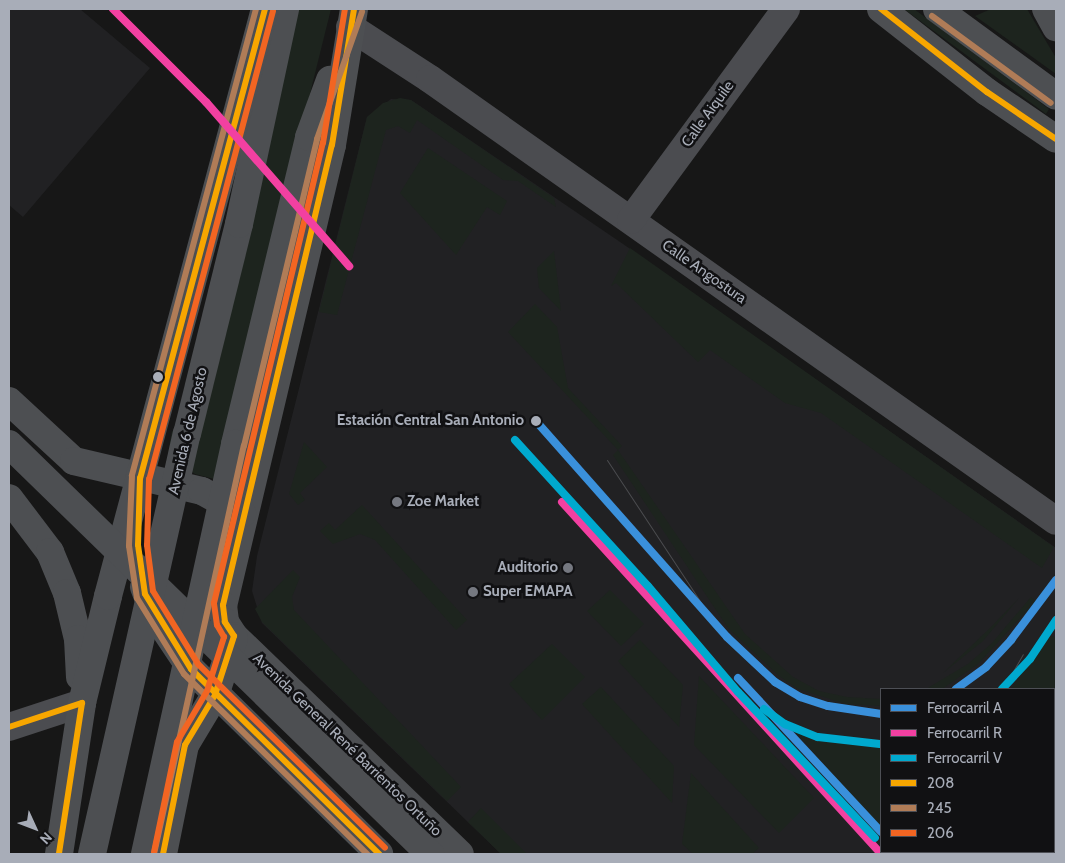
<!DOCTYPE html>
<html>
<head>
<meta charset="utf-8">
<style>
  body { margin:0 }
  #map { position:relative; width:1065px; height:863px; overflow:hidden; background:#171717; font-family:Cabin,sans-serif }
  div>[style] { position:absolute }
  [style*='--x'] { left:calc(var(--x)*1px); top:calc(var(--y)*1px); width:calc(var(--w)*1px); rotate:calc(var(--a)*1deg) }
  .built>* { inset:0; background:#212123 }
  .green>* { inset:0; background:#1d241e }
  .minor>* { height:28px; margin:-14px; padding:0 14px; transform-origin:14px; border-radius:14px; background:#4b4c50 }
  .major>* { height:28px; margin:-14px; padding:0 14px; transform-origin:14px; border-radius:14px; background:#4d4f52 }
  .tram>* { height:1px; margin:-0.5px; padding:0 0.5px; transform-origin:0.5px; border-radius:0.5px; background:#4b4c4f }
  .major-bridge>* { height:28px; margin:-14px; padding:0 14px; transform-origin:14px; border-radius:14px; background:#4d4f52 }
  .bus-1>* { height:6px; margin:-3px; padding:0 3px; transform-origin:3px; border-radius:3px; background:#f7a600 }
  .bus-2>* { height:6px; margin:-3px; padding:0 3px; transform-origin:3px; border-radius:3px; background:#b07c57 }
  .bus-3>* { height:6px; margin:-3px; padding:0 3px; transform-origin:3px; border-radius:3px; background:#f26522 }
  .rail-1>* { height:8px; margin:-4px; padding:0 4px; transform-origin:4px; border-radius:4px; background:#3a90db }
  .rail-2>* { height:8px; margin:-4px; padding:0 4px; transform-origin:4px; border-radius:4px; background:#f240a1 }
  .rail-3>* { height:8px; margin:-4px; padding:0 4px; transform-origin:4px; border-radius:4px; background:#00a9ce }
  .dots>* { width:14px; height:14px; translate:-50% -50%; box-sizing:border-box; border:2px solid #111113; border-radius:50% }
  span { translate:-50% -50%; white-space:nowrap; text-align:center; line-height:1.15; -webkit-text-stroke:5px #111113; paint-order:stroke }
  .street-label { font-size:15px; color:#a8adb8 }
  .stop-label { font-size:15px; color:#a8adb8; font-weight:700 }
  .right { translate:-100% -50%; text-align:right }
  .poi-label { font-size:15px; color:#a8adb8; font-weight:700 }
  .left { translate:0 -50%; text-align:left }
  .frame { position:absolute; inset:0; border:10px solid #a8adb8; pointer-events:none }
  .legend { position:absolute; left:880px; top:688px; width:175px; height:165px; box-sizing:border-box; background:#111113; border:1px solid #4d4f55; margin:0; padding:6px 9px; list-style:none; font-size:15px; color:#a8adb8 }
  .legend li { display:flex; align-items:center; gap:10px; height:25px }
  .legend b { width:25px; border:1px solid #4d4f55 }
  .north { position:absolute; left:10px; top:803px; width:50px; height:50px; -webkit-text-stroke:4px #111113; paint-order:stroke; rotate:133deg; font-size:14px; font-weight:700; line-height:20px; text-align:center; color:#a8adb8 }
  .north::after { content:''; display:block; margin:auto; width:18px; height:22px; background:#a8adb8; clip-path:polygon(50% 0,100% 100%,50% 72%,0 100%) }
</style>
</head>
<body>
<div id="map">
  <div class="built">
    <i style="clip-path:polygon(9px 9px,80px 9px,150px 68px,23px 217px,9px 205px)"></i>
    <i style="clip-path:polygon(evenodd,391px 99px,411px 100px,626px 246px,1056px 548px,1056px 854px,501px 854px,262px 623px,252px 591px,257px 556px,367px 117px,391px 99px,881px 689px,1054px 689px,1054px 852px,881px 852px,881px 689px)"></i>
  </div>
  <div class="green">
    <i style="clip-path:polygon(296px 9px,331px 9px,293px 162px,241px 486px,195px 474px,168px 454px,172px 431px,187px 434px)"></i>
    <i style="clip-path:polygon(904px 9px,914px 9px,1049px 109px,1046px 114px)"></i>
    <i style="clip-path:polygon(991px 9px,1027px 9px,1056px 58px,1056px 74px,975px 16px)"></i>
    <i style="clip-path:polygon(400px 98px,411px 100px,554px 198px,556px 207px,518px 181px,503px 180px,417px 120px,410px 133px,398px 126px,386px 130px,337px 315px,319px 312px,367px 117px,383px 103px)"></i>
    <i style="clip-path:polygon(428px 148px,507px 201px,500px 215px,487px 207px,456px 255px,400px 193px)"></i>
    <i style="clip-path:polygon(630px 248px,1054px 547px,1042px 568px,821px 413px,785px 403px,710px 350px,698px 362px,616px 283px,611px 286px)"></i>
    <i style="clip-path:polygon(554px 251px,561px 311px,539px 288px,537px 268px)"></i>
    <i style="clip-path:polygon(535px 304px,557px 327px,568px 388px,622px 446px,618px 450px,745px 634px,793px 677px,819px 691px,847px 697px,881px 699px,881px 706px,846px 704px,798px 689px,779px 676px,728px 628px,613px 455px,618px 450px,508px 332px)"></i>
    <i style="clip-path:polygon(304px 442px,327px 467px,300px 493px,305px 500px,298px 505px,289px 494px)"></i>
    <i style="clip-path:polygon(362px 505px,467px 620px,456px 630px,375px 540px,360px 534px,333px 544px,320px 531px,329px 523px,335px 530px)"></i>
    <i style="clip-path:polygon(293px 570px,300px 577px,292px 597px,294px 610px,461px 787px,447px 801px,262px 622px,255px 609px)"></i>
    <i style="clip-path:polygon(610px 590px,644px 624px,621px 646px,587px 611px)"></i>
    <i style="clip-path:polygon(1031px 597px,1036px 601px,978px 664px,942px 689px,926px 689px,968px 664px,992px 643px)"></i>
    <i style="clip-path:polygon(1019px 598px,983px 641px,943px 673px,990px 628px)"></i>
    <i style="clip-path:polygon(1049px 634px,1056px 638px,1054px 747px,1054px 689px,1011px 689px)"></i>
    <i style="clip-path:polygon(640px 640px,683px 685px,679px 727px,618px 661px)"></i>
    <i style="clip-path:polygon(552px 644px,585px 677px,542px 720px,509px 684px)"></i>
    <i style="clip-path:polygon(699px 676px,814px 798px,779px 833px,694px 745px)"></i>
    <i style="clip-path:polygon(601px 687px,674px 766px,672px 803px,582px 704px)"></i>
    <i style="clip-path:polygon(785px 721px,816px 734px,856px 742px,881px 740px,881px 827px)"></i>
    <i style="clip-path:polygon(691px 773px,759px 848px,752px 854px,693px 854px,682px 844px)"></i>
    <i style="clip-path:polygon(481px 808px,527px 854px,501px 854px,468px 822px)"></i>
    <i style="clip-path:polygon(1054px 826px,1056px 854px,959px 854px,959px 852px,1054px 852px)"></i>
  </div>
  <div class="minor">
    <i style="--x:350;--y:27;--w:95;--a:33"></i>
    <i style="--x:430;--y:79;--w:766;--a:35.22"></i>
    <i style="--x:631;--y:220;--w:262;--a:-53.7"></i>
    <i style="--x:9;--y:727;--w:77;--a:-18.2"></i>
  </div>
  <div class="major">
    <i style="--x:354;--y:9;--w:138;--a:99.2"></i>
    <i style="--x:332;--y:145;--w:473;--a:103.3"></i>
    <i style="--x:223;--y:605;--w:17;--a:83"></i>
    <i style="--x:225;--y:622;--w:17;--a:57"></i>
    <i style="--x:234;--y:636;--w:314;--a:44"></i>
    <i style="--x:881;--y:9;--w:135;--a:38.1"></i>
    <i style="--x:987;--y:92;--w:83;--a:34.3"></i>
    <i style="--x:937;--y:9;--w:147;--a:36.2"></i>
    <i style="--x:1046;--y:9;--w:21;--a:61"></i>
    <i style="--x:9;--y:401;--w:88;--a:42.7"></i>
    <i style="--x:74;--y:461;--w:131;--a:13.2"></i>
    <i style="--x:202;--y:491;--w:46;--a:28.8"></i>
    <i style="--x:187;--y:434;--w:216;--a:-76.1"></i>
    <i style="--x:239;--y:224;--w:220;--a:-77.9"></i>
    <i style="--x:235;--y:444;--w:316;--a:-76.4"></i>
    <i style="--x:309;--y:137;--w:61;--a:-69.8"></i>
    <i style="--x:9;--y:498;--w:68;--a:52.8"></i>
    <i style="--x:50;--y:552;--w:44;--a:67.5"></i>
    <i style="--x:67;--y:593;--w:47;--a:76.6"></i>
    <i style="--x:78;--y:639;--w:38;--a:87"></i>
    <i style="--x:144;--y:587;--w:30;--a:69"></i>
    <i style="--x:155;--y:615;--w:65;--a:56.3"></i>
    <i style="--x:191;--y:669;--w:264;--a:44.5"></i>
    <i style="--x:59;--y:854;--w:153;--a:-81.3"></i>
    <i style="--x:82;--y:703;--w:110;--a:-76.3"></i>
    <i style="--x:108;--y:596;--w:608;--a:-75.03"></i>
    <i style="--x:163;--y:854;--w:111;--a:-78.6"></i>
    <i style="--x:185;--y:745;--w:58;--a:-59"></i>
    <i style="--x:215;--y:695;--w:60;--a:-71.6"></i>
  </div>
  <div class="tram">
    <i style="--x:607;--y:460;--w:191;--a:56.6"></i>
    <i style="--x:1003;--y:689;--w:40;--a:-60.3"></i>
    <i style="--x:951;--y:852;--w:2;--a:63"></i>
  </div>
  <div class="major-bridge">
    <i style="--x:9;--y:444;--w:588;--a:44.24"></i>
    <i style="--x:92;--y:854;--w:431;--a:-77.3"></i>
    <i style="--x:145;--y:854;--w:420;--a:-77.6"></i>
  </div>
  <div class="bus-1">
    <i style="--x:265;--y:9;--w:485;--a:104.9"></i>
    <i style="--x:140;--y:478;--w:67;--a:91.7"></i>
    <i style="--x:138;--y:545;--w:49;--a:81.9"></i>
    <i style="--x:145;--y:594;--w:88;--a:58.5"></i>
    <i style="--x:191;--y:669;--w:264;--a:44.5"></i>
    <i style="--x:881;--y:9;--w:135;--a:38.1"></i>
    <i style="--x:987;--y:92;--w:83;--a:34.3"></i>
    <i style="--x:9;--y:727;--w:77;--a:-18.2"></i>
    <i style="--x:82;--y:703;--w:153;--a:98.7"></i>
    <i style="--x:163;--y:854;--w:111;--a:-78.6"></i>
    <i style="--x:185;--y:745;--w:58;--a:-59"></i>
    <i style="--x:215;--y:695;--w:62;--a:-72.1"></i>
    <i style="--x:234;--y:636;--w:17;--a:-123"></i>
    <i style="--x:225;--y:622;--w:17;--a:-97"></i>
    <i style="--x:223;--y:605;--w:473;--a:-76.7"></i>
    <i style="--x:332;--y:145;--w:138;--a:-80.8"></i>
  </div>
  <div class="bus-2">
    <i style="--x:256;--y:9;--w:483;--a:104.9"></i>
    <i style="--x:132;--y:476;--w:70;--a:92.5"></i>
    <i style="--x:129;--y:546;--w:53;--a:81.3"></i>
    <i style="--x:137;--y:598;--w:89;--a:58.3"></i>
    <i style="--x:184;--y:674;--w:257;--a:44.5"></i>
    <i style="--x:932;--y:16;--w:147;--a:36.2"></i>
    <i style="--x:154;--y:854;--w:418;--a:-77.6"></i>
    <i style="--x:244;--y:446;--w:316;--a:-76.6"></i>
    <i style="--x:317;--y:139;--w:135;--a:-70.5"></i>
  </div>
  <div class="bus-3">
    <i style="--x:273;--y:11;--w:484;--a:104.8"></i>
    <i style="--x:149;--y:479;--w:66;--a:91.7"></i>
    <i style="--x:147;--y:545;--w:46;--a:82.6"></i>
    <i style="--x:153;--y:591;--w:86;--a:58.3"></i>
    <i style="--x:198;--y:664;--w:262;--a:44.5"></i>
    <i style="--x:154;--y:852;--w:112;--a:-78.2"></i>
    <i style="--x:177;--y:742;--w:59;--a:-59.5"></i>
    <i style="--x:207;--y:691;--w:57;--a:-72.5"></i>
    <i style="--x:224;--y:637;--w:14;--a:-120"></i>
    <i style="--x:217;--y:625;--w:22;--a:-98"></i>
    <i style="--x:214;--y:603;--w:473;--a:-76.7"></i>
    <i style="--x:323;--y:143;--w:136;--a:-80.7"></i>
  </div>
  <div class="rail-1">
    <i style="--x:535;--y:420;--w:290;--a:48.5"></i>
    <i style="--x:727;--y:637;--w:66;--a:43.2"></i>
    <i style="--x:775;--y:682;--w:29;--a:31"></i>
    <i style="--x:800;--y:697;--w:29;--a:18"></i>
    <i style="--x:828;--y:706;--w:54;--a:8.6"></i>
    <i style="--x:738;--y:678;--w:210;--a:47.1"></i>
    <i style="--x:956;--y:689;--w:37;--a:-36"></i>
    <i style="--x:986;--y:667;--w:37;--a:-47"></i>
    <i style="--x:1011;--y:640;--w:75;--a:-53.1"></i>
  </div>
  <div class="rail-2">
    <i style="--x:113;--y:9;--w:132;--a:45"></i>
    <i style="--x:206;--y:102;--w:218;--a:48.9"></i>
    <i style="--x:562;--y:502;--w:475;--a:47.8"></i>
  </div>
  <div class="rail-3">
    <i style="--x:515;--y:440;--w:197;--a:47.7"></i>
    <i style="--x:648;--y:586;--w:139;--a:49.7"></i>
    <i style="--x:738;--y:692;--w:200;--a:46.8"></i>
    <i style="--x:1002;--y:689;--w:41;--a:-47"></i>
    <i style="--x:1030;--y:659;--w:47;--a:-56.3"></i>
    <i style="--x:764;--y:709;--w:26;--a:36"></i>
    <i style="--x:785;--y:724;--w:35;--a:22"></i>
    <i style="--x:818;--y:737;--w:62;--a:6.4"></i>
  </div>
  <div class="dots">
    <i style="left:158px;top:377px;background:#a8adb8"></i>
    <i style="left:536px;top:421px;background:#a8adb8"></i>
    <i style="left:397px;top:502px;background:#757880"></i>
    <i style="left:568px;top:568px;background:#757880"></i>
    <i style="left:473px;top:592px;background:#757880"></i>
  </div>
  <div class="street-label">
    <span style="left:708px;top:114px;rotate:-54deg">Calle Aiquile</span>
    <span style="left:704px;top:272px;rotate:35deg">Calle Angostura</span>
    <span style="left:188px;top:431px;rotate:-77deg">Avenida 6 de Agosto</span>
    <span style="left:347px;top:745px;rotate:44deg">Avenida General René Barrientos Ortuño</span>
  </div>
  <div class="stop-label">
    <span class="right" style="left:524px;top:421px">Estación Central San Antonio</span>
  </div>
  <div class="poi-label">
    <span class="left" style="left:407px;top:502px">Zoe Market</span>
    <span class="right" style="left:558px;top:568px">Auditorio</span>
    <span class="left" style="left:483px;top:592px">Super EMAPA</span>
  </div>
  <div class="frame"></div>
  <ul class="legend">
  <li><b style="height:6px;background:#3a90db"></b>Ferrocarril A</li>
  <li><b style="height:6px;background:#f240a1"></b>Ferrocarril R</li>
  <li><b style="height:6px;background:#00a9ce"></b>Ferrocarril V</li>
  <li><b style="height:6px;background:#f7a600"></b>208</li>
  <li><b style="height:6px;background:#b07c57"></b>245</li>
  <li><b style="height:6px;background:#f26522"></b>206</li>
  </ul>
  <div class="north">N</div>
</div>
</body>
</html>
